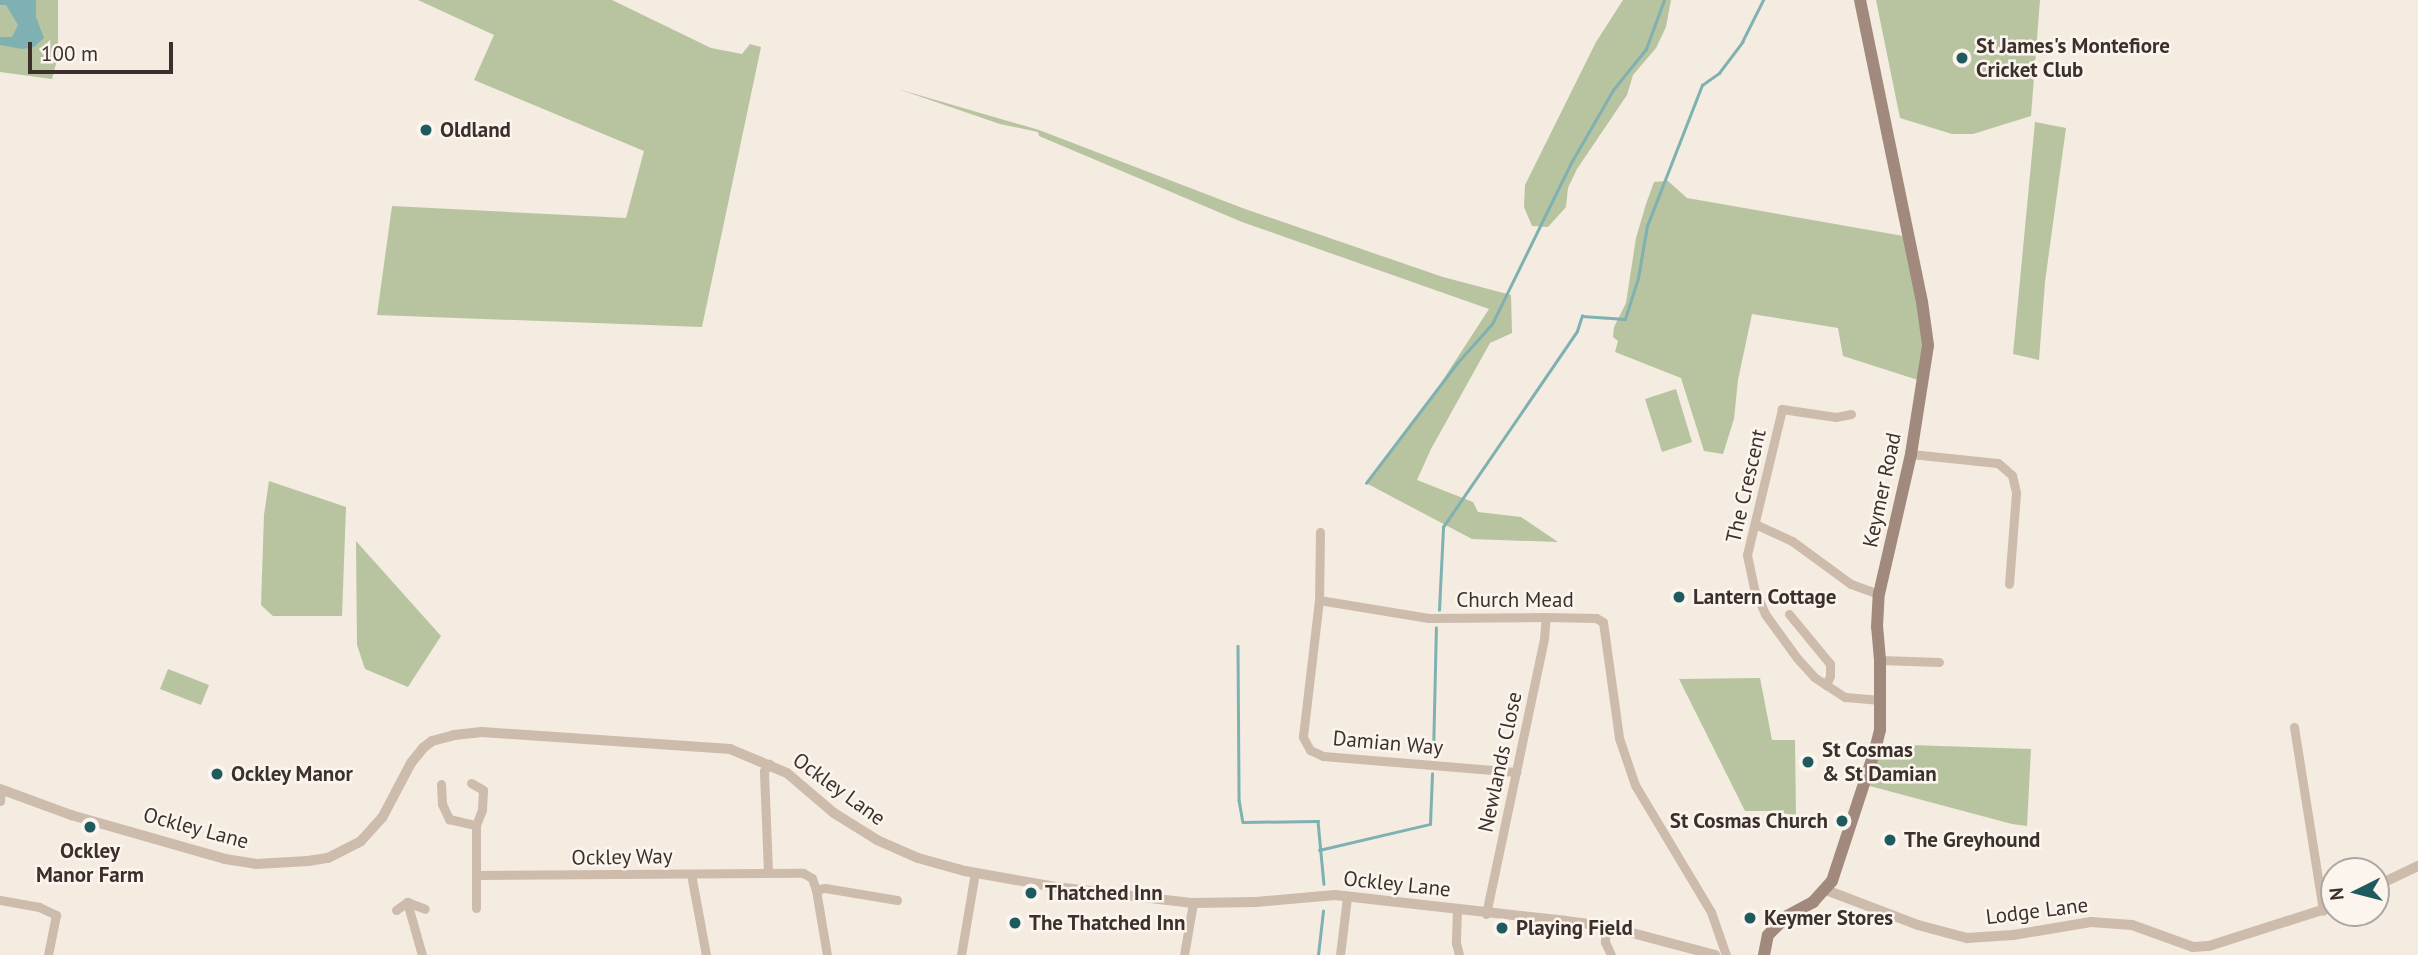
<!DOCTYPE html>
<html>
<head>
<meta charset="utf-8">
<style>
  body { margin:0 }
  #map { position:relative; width:2418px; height:955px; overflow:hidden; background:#f4ebe1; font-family:"PT Sans",sans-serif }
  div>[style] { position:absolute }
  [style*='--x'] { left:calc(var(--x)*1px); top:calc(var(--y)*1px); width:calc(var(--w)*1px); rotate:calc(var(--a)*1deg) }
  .green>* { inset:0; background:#b8c4a0 }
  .water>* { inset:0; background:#7fb0b2 }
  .stream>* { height:2.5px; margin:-1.25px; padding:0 1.25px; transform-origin:1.25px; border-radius:1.25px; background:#7fb0b2 }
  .minor>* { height:9px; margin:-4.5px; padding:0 4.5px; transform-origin:4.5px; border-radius:4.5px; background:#cdbbac }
  .tertiary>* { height:10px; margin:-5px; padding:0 5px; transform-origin:5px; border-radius:5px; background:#cdbbac }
  .secondary>* { height:12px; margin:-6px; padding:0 6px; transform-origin:6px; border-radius:6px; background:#a18a7d }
  .dots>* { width:19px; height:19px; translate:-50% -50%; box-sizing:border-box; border:4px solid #fbf5ee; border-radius:50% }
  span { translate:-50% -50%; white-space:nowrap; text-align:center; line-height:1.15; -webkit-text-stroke:5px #fbf5ee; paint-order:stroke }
  .poi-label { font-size:21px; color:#3b302b; font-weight:700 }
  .left { translate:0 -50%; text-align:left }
  .right { translate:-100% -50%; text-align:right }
  .street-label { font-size:21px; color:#3b302b }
  .north { position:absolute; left:2320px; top:857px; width:70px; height:70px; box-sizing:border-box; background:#fbf5ee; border:2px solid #aea6a0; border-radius:50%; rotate:264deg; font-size:19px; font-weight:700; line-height:28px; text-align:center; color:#3b302b }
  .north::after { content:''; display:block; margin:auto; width:24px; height:32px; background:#1f5a5e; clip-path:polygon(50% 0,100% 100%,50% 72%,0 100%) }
  .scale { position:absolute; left:28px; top:42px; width:145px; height:32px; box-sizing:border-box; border:4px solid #3b302b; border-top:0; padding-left:9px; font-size:21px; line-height:24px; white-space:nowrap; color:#3b302b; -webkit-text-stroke:5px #fbf5ee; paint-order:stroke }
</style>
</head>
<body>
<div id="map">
  <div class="green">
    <i style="clip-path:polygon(0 0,58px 0,58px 56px,52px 79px,0 72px)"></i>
    <i style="clip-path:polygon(418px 0,612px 0,711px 48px,742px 54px,750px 44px,761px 47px,702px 327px,377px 315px,392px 206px,626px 218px,644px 151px,474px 80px,494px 35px)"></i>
    <i style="clip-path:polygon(1623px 0,1671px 0,1666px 27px,1656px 48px,1633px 75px,1627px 95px,1577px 169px,1568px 188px,1566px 207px,1548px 227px,1532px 226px,1524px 207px,1525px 185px,1596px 42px)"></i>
    <i style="clip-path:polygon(1876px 0,2040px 0,2031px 116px,1973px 134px,1952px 134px,1900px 118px)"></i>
    <i style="clip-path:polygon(898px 89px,1039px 130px,1245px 209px,1443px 277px,1511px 295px,1512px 333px,1490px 343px,1431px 449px,1417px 480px,1473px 502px,1478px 512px,1521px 517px,1558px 542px,1472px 539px,1366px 483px,1437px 389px,1489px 309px,1242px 222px,1039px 136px,1038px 132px,1000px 124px)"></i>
    <i style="clip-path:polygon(2035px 122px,2066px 128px,2045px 282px,2039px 360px,2013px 354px)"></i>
    <i style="clip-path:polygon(1668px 181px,1687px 198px,1909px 237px,1928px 331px,1921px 381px,1843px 356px,1838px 328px,1752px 314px,1738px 380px,1734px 419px,1723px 454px,1704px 451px,1681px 378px,1615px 352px,1618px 341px,1613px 337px,1614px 327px,1626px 303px,1636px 238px,1646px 204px,1654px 182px)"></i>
    <i style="clip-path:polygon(1676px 389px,1692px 442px,1662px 452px,1645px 399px)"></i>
    <i style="clip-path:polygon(269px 481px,346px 507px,342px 616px,273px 616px,261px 605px,264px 515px)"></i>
    <i style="clip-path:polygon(356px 541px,441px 636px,408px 687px,365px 669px,357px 645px)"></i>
    <i style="clip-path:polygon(168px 669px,209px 685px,201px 705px,160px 689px)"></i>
    <i style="clip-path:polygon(1760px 678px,1772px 740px,1795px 740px,1796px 816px,1775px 811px,1745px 811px,1679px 679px)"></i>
    <i style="clip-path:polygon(1880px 744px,2031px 749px,2027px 826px,2012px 824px,1866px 785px)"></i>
  </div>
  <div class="water">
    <i style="clip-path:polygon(0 0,36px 0,36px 17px,44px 38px,34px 47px,22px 49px,0 45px,0 37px,12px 37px,18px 25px,6px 5px,0 5px)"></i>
  </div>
  <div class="stream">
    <i style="--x:1366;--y:483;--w:151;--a:-52.8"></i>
    <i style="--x:1457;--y:363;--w:52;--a:-48.1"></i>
    <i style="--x:1492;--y:324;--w:182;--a:-63.9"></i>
    <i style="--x:1572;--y:161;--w:82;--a:-60"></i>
    <i style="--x:1613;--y:90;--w:53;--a:-51.2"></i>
    <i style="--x:1646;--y:49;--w:52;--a:-69.8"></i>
    <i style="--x:1439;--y:610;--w:83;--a:-87.2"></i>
    <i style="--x:1443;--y:527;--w:237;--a:-55.6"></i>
    <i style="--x:1577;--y:331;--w:16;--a:-72"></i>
    <i style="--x:1582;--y:316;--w:43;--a:4"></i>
    <i style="--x:1625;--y:319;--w:43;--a:-72.4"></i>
    <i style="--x:1638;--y:278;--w:53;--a:-80.2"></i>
    <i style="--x:1647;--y:226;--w:151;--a:-68.7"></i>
    <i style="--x:1702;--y:85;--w:21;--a:-35"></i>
    <i style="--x:1719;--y:73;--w:39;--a:-53"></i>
    <i style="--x:1742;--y:42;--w:47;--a:-63.4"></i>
    <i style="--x:1238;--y:646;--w:154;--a:89.6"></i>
    <i style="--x:1239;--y:800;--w:22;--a:80"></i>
    <i style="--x:1243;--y:822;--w:75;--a:-0.8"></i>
    <i style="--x:1318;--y:821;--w:63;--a:84.6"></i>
    <i style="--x:1433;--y:756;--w:128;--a:-88.7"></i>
    <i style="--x:1319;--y:850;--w:114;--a:-13.2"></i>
    <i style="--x:1430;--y:824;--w:50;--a:-87.7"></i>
    <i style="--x:1318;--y:955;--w:44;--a:-83.5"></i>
  </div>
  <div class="minor">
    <i style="--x:1851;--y:414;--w:15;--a:169"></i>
    <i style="--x:1836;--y:417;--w:55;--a:-171.6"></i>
    <i style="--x:1782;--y:409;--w:150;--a:103.5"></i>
    <i style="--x:1747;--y:555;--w:35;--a:78"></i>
    <i style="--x:1754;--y:589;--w:27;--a:66"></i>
    <i style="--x:1765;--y:614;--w:54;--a:54"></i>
    <i style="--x:1797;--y:658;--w:25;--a:48"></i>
    <i style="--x:1814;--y:677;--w:37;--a:33"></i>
    <i style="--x:1845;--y:697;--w:35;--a:5"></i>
    <i style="--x:1911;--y:454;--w:87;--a:5.9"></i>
    <i style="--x:1998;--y:463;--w:18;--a:41"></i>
    <i style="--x:2012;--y:475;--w:18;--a:77"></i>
    <i style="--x:2016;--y:493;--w:91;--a:94.4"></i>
    <i style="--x:1755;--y:524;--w:41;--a:24.7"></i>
    <i style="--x:1792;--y:541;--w:73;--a:36.1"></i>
    <i style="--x:1851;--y:584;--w:30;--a:20"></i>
    <i style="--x:1320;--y:532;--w:68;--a:90.8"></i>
    <i style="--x:1319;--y:600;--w:138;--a:96.7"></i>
    <i style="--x:1303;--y:737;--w:15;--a:62"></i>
    <i style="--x:1310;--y:750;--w:14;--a:25"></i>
    <i style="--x:1323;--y:756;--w:194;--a:4.7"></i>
    <i style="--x:1319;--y:600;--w:111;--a:9.3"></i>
    <i style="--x:1429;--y:618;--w:117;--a:-0.5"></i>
    <i style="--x:1546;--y:617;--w:50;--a:1.1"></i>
    <i style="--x:1596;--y:618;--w:8;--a:30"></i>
    <i style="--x:1603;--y:622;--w:117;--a:82.1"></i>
    <i style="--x:1619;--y:738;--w:50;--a:71.2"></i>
    <i style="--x:1635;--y:785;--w:148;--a:59.1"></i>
    <i style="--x:1711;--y:912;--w:46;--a:70.8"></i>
    <i style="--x:1789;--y:614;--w:65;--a:50.6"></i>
    <i style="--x:1830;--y:664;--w:12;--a:90"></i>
    <i style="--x:1830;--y:676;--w:10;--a:114"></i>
    <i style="--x:1880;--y:660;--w:59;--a:1.9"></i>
    <i style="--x:2294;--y:727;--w:186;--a:81"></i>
    <i style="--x:471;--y:783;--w:14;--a:30"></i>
    <i style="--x:483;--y:790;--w:20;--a:93"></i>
    <i style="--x:482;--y:810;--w:16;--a:112"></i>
    <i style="--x:476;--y:825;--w:83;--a:90"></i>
    <i style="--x:441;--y:784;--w:20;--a:87"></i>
    <i style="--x:442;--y:804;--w:17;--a:65"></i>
    <i style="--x:449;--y:819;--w:28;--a:13"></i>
    <i style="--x:0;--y:801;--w:11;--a:-85"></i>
    <i style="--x:768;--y:872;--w:101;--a:-92.3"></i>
    <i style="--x:764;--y:771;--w:9;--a:-54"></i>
    <i style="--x:691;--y:874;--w:82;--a:79.5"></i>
    <i style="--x:477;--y:875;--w:326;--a:-0.4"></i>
    <i style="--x:803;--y:873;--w:10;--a:29"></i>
    <i style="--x:812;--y:878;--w:13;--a:72"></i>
    <i style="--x:816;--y:890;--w:66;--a:80.4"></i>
    <i style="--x:816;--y:890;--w:9;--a:-13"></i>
    <i style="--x:825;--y:888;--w:73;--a:9.5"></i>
    <i style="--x:0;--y:900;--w:40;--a:10"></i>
    <i style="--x:39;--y:907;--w:19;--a:25"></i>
    <i style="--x:56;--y:915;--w:41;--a:101.3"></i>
    <i style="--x:407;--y:902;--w:19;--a:21"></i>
    <i style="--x:396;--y:910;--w:14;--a:-36"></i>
    <i style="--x:407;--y:902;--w:55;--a:74.2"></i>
    <i style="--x:1457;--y:910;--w:33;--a:92"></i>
    <i style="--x:1456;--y:943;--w:12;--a:76"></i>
    <i style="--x:1486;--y:914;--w:282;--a:-78.1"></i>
    <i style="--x:1544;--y:638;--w:21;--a:-85"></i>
    <i style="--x:1606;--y:926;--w:16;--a:94"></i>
    <i style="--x:1605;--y:942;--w:14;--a:65"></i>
    <i style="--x:961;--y:955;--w:84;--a:-80.4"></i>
    <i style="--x:1184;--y:955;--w:53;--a:-80.2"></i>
    <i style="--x:1340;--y:955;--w:58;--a:-83.1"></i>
  </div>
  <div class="tertiary">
    <i style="--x:0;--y:789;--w:76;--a:20.1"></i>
    <i style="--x:71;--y:815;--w:160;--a:15.9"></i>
    <i style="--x:225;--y:859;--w:31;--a:9"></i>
    <i style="--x:256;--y:864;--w:52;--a:-3.3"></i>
    <i style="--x:308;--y:861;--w:20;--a:-9"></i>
    <i style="--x:328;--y:858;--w:37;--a:-27"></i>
    <i style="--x:361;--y:841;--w:31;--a:-48"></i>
    <i style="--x:382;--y:818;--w:62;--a:-62.2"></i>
    <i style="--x:411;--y:763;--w:19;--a:-51"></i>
    <i style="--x:423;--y:748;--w:11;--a:-38"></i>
    <i style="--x:432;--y:741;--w:23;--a:-15"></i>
    <i style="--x:454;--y:735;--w:28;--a:-6"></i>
    <i style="--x:482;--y:732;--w:249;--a:3.9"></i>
    <i style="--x:730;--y:749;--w:62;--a:22.8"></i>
    <i style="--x:787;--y:773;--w:62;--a:40.4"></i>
    <i style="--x:834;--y:813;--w:51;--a:32.1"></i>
    <i style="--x:877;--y:840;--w:45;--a:23.7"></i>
    <i style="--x:918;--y:858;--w:49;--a:15.5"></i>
    <i style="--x:965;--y:871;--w:92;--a:10"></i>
    <i style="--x:1056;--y:887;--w:138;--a:6.7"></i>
    <i style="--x:1193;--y:903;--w:63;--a:-0.9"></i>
    <i style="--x:1256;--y:902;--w:79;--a:-5.1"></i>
    <i style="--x:1335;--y:895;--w:231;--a:6.4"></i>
    <i style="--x:1565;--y:921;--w:41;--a:7"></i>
    <i style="--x:1606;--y:926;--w:113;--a:14.9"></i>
    <i style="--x:2376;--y:886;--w:47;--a:-25.5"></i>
    <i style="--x:1826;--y:890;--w:98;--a:20.8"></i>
    <i style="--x:1918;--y:925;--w:51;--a:14.9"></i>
    <i style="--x:1967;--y:938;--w:46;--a:-3.7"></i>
    <i style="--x:2013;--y:935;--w:79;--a:-9.5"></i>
    <i style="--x:2091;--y:922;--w:41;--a:4.2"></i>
    <i style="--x:2132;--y:925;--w:65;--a:19.8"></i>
    <i style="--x:2193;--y:947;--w:16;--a:-4"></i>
    <i style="--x:2209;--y:946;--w:131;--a:-17.7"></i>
  </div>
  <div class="secondary">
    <i style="--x:1764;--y:955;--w:20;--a:-79"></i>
    <i style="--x:1768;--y:935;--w:27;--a:-45"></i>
    <i style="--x:1787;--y:916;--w:30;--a:-28"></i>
    <i style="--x:1813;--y:902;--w:28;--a:-48"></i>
    <i style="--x:1832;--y:881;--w:138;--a:-71.8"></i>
    <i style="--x:1875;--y:750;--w:21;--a:-76"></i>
    <i style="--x:1880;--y:730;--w:70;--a:-90"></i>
    <i style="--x:1880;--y:660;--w:33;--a:-95"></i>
    <i style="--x:1877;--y:627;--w:33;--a:-87"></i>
    <i style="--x:1879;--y:594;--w:144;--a:-77.1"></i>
    <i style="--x:1911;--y:454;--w:110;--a:-81.1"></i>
    <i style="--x:1928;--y:345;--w:43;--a:-97.9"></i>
    <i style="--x:1922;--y:302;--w:308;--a:-101.6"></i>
  </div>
  <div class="dots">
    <i style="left:1962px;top:58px;background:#1f5a5e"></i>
    <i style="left:426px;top:130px;background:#1f5a5e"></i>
    <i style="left:1679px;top:597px;background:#1f5a5e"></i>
    <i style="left:1808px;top:762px;background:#1f5a5e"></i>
    <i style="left:217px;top:774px;background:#1f5a5e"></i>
    <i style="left:1842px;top:821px;background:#1f5a5e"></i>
    <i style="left:90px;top:827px;background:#1f5a5e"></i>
    <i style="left:1890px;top:840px;background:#1f5a5e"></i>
    <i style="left:1031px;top:893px;background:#1f5a5e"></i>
    <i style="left:1750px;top:918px;background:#1f5a5e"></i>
    <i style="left:1015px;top:923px;background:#1f5a5e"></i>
    <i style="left:1502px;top:928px;background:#1f5a5e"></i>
  </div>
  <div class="poi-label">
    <span class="left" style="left:1976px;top:58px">St James's Montefiore<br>Cricket Club</span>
    <span class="left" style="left:440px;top:130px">Oldland</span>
    <span class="left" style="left:1693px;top:597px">Lantern Cottage</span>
    <span class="left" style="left:1822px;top:762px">St Cosmas<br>&amp; St Damian</span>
    <span class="left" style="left:231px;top:774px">Ockley Manor</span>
    <span class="right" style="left:1828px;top:821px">St Cosmas Church</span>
    <span class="left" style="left:1904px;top:840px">The Greyhound</span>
    <span style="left:90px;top:863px">Ockley<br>Manor Farm</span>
    <span class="left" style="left:1045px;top:893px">Thatched Inn</span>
    <span class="left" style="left:1764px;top:918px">Keymer Stores</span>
    <span class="left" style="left:1029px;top:923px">The Thatched Inn</span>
    <span class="left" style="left:1516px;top:928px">Playing Field</span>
  </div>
  <div class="street-label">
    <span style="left:1746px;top:486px;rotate:-77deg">The Crescent</span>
    <span style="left:1882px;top:490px;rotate:-78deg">Keymer Road</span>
    <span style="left:1515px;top:600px">Church Mead</span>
    <span style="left:1388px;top:743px;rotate:5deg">Damian Way</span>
    <span style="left:1500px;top:762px;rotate:-78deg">Newlands Close</span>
    <span style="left:839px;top:789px;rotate:36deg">Ockley Lane</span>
    <span style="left:196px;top:828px;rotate:15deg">Ockley Lane</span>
    <span style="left:622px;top:857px;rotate:-1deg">Ockley Way</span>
    <span style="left:1397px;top:884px;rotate:6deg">Ockley Lane</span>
    <span style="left:2037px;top:911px;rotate:-7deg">Lodge Lane</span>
  </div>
  <div class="north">N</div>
  <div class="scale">100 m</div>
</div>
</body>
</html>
